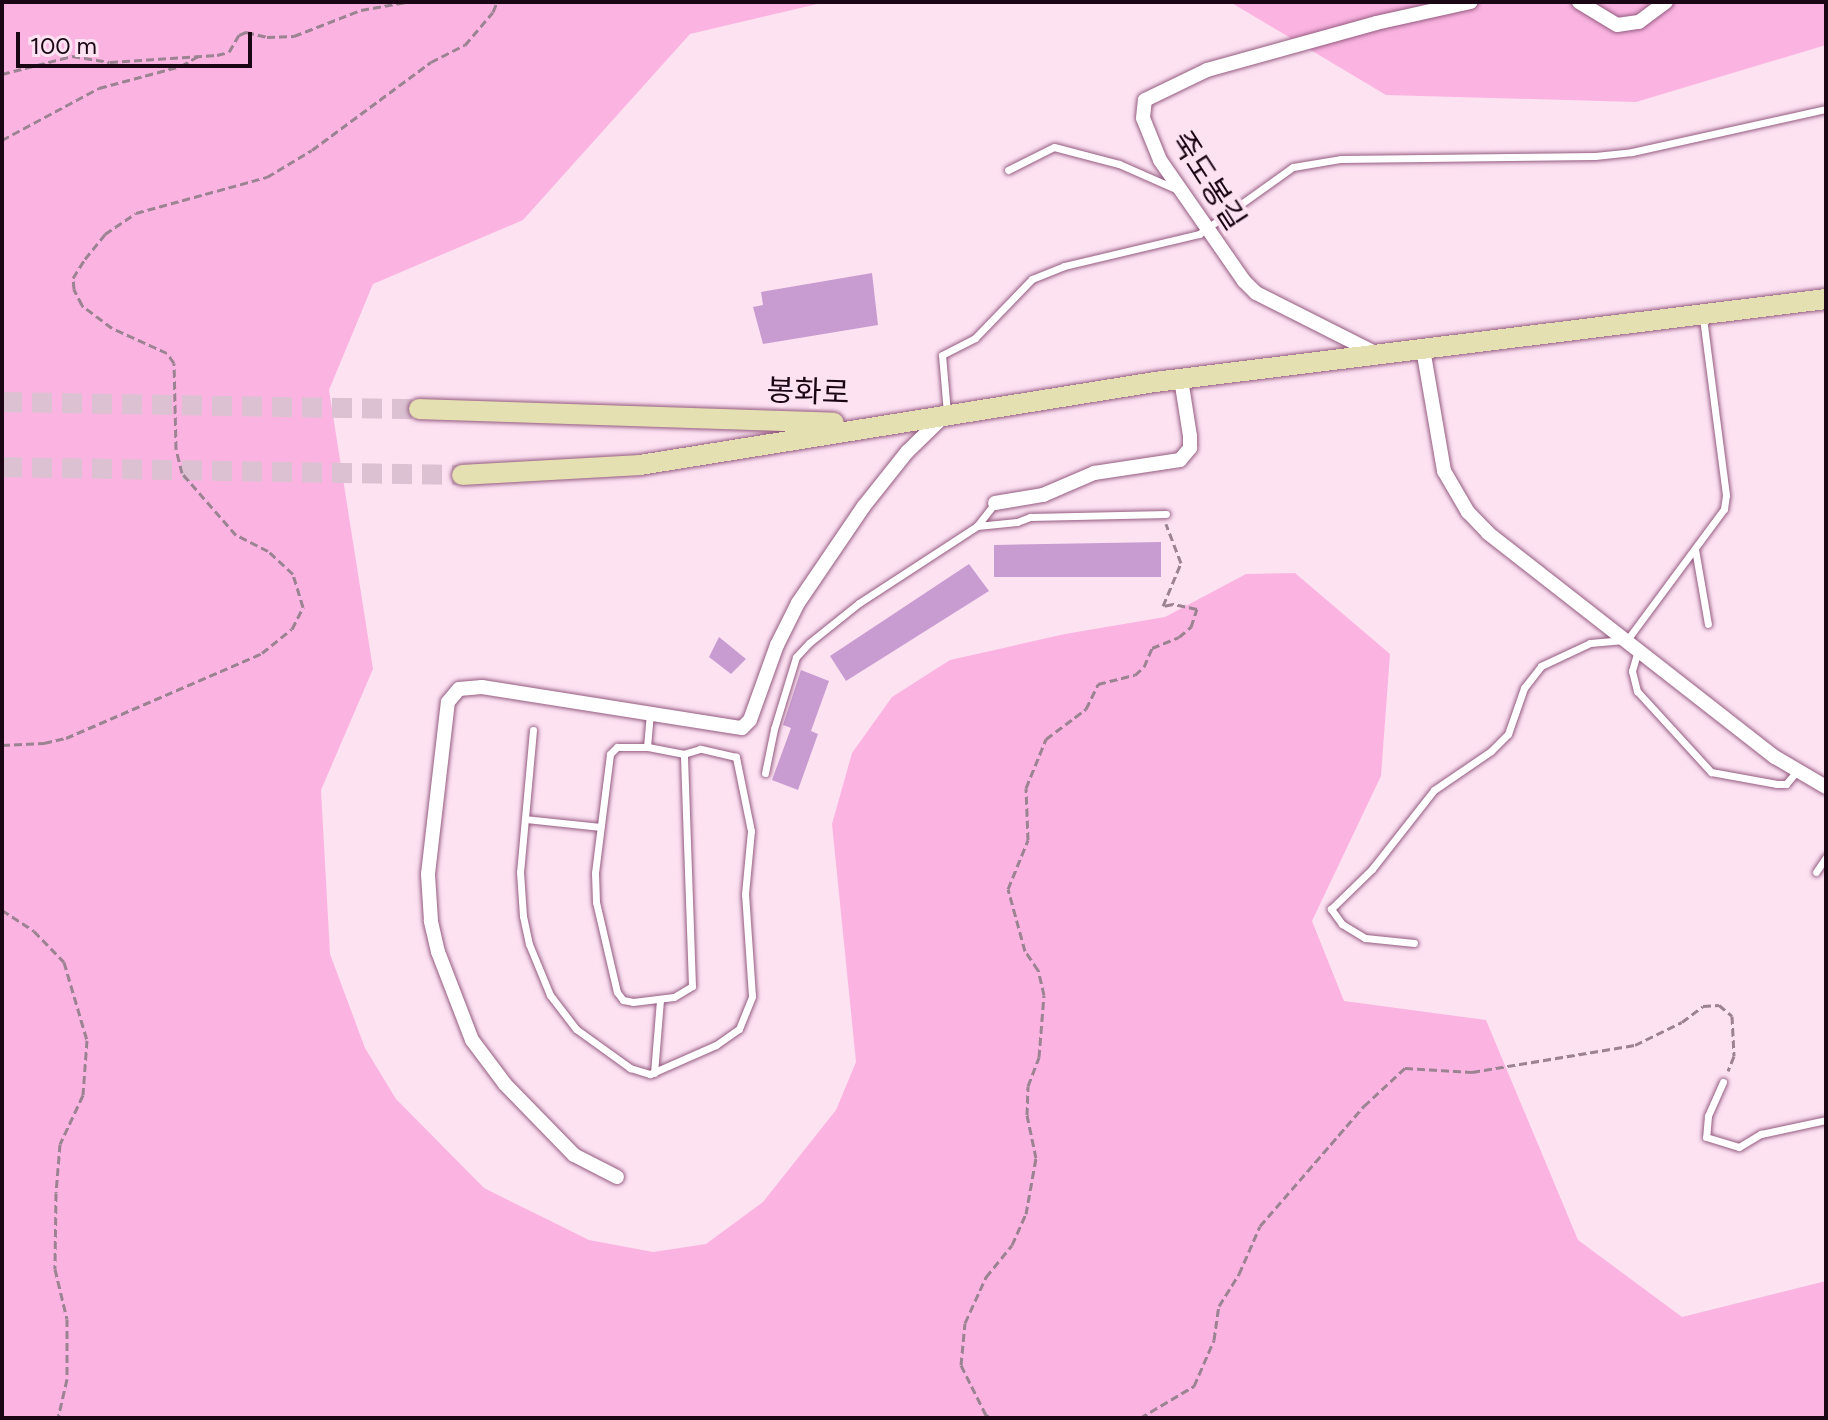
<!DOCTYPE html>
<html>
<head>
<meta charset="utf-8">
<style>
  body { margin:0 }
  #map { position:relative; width:1828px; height:1420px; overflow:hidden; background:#fde2f2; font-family:Figtree,"Noto Sans KR",sans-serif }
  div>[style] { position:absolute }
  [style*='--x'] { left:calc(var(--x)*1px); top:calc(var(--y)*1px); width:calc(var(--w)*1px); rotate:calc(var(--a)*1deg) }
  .green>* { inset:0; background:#fbb4e1 }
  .building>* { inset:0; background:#c99cd1 }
  .secondary-tunnel>* { height:20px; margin-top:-10px; transform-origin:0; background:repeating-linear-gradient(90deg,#dbc1d1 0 20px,transparent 0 30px) }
  .path>* { height:3px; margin-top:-1.5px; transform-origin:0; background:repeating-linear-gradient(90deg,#9b8392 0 8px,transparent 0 12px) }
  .roads { filter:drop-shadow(0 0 2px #945b80) drop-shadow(0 0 2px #945b80) }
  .lane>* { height:7px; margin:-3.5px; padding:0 3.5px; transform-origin:3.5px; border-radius:3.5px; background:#fff }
  .street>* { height:14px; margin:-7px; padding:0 7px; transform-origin:7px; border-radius:7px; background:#fff }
  .secondary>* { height:20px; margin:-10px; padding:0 10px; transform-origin:10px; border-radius:10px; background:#e5e0b2 }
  span { translate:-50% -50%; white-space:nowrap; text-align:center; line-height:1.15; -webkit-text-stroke:8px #fde2f2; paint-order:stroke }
  .street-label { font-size:30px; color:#1b0615 }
  .frame { position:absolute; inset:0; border:4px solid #1b0615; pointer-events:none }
  .scale { position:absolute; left:16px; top:32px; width:236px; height:36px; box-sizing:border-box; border:4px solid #1b0615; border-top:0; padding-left:10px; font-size:24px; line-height:28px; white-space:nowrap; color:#1b0615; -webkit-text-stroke:6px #fde2f2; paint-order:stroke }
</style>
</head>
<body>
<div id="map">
  <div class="green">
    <i style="clip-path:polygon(2px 2px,826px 2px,690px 34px,523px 220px,373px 284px,329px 390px,373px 669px,321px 790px,330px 954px,365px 1048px,396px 1099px,484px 1188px,589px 1240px,653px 1252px,706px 1244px,763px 1202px,836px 1110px,856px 1062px,832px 824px,852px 753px,892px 697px,950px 660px,1065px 634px,1165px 617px,1246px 574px,1295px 573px,1390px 654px,1381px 776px,1312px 921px,1344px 1001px,1486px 1020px,1578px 1240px,1682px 1317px,1826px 1281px,1826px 1418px,2px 1418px)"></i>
    <i style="clip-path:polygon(1230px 2px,1826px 2px,1826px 45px,1636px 102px,1386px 95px)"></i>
  </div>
  <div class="building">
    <i style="clip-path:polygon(872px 273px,878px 325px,763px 344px,753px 307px,763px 305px,761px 292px)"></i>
    <i style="clip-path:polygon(1161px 542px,1161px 577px,994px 577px,994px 545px)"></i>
    <i style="clip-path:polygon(969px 564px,989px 591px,846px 681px,830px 656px)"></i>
    <i style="clip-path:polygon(719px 637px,746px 659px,731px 674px,709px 657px)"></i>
    <i style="clip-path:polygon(801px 670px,829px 681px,811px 731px,818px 734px,798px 790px,772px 780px,791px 728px,783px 725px)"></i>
  </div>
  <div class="secondary-tunnel">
    <i style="--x:2;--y:402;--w:417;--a:1"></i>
    <i style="--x:2;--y:467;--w:460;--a:1"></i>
  </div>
  <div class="path">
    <i style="--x:2;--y:74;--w:72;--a:-14.4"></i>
    <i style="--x:72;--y:56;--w:38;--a:9"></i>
    <i style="--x:110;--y:62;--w:107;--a:-3.7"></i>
    <i style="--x:217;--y:55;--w:12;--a:-14"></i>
    <i style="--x:229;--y:52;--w:20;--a:-60"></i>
    <i style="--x:239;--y:35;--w:8;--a:-23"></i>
    <i style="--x:246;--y:32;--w:22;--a:13"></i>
    <i style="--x:267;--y:37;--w:27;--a:-2"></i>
    <i style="--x:294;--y:36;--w:72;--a:-21.2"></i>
    <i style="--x:361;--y:10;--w:46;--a:-10.1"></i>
    <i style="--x:2;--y:140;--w:110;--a:-28.2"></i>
    <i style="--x:99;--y:88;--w:85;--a:-15"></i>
    <i style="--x:181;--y:66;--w:20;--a:-30"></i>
    <i style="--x:2;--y:745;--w:42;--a:-2.7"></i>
    <i style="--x:44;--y:743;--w:23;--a:-13"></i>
    <i style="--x:66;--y:738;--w:214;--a:-23.4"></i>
    <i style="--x:262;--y:653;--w:38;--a:-39"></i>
    <i style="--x:292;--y:629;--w:25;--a:-63"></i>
    <i style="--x:303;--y:607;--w:34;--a:-107"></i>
    <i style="--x:293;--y:574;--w:34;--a:-137"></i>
    <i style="--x:268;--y:551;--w:36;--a:-153"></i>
    <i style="--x:236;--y:535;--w:82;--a:-131.1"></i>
    <i style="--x:182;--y:473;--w:25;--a:-104"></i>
    <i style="--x:176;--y:449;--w:86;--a:-91.3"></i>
    <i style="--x:174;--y:363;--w:12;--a:-125"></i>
    <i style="--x:167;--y:353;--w:60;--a:-155.6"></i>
    <i style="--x:112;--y:328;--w:38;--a:-143"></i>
    <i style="--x:82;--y:305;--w:18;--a:-117"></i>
    <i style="--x:74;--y:289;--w:11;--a:-95"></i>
    <i style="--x:73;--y:278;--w:22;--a:-58"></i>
    <i style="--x:85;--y:259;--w:32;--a:-51"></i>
    <i style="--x:105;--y:234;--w:37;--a:-34"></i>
    <i style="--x:136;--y:213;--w:136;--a:-15.4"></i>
    <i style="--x:267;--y:177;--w:52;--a:-31"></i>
    <i style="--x:312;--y:150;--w:148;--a:-36.5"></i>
    <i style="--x:431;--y:62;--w:38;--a:-27"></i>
    <i style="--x:465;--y:45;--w:43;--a:-49.7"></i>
    <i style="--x:493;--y:12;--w:11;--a:-68"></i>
    <i style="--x:2;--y:910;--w:38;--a:33"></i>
    <i style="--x:34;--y:931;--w:43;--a:45.9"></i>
    <i style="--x:64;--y:962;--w:81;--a:73.6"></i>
    <i style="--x:87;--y:1040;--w:55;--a:94.2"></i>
    <i style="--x:83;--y:1095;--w:54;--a:115.1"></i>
    <i style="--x:60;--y:1144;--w:49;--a:94.7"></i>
    <i style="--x:56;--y:1193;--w:76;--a:90.8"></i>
    <i style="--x:55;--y:1269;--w:51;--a:76.5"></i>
    <i style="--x:67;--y:1319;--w:60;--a:90"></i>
    <i style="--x:67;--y:1379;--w:40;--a:103"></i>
    <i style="--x:991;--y:1418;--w:6;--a:-149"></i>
    <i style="--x:986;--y:1415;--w:56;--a:-116.6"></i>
    <i style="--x:961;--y:1365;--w:42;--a:-84.6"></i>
    <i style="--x:965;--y:1323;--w:51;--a:-65.5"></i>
    <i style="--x:986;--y:1277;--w:41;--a:-50.9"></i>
    <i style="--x:1012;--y:1245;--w:34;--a:-66"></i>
    <i style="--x:1026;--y:1214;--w:57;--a:-79.9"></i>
    <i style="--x:1036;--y:1158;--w:44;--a:-101.8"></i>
    <i style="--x:1027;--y:1115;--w:29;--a:-88"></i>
    <i style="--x:1028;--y:1086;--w:31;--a:-69"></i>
    <i style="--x:1039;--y:1057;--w:62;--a:-85.4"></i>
    <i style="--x:1044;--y:995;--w:26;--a:-103"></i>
    <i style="--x:1038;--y:970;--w:23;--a:-124"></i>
    <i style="--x:1025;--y:951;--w:64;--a:-105.3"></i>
    <i style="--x:1008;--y:889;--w:53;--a:-67.8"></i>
    <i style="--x:1028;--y:840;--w:52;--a:-92.2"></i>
    <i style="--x:1026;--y:788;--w:53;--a:-67.8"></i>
    <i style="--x:1046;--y:739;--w:50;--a:-36.9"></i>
    <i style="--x:1086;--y:709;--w:28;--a:-64"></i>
    <i style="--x:1098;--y:684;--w:38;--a:-14"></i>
    <i style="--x:1135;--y:675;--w:12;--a:-42"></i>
    <i style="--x:1144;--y:667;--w:21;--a:-67"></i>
    <i style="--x:1152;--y:648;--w:29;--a:-22"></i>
    <i style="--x:1179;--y:637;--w:16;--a:-40"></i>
    <i style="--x:1191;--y:627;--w:19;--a:-72"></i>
    <i style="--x:1197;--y:609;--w:25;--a:-168"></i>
    <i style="--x:1173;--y:604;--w:10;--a:169"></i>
    <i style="--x:1163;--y:606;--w:47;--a:-67.3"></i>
    <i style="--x:1181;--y:563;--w:42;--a:-111"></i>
    <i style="--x:1140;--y:1418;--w:63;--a:-30.7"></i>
    <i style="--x:1194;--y:1386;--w:50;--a:-66.5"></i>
    <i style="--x:1214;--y:1340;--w:34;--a:-82"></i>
    <i style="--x:1219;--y:1306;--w:38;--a:-58"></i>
    <i style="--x:1239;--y:1274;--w:52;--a:-66.4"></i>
    <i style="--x:1260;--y:1226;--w:159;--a:-49.1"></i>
    <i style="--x:1364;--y:1106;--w:56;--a:-42.8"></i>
    <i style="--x:1405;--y:1068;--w:67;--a:3.4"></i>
    <i style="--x:1472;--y:1072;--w:165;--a:-9.4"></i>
    <i style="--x:1635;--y:1045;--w:52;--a:-26.1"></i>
    <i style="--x:1682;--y:1022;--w:26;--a:-37"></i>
    <i style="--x:1703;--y:1006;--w:16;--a:-4"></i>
    <i style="--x:1719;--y:1005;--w:17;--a:40"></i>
    <i style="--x:1732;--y:1016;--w:40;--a:87.1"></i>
    <i style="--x:1734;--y:1056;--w:16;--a:112"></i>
  </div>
  <div class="roads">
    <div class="lane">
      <i style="--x:1008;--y:170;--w:51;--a:-26.6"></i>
      <i style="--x:1054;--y:147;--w:67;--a:14.7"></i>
      <i style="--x:1119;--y:164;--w:64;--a:23.8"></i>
      <i style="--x:947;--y:413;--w:58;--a:-94.9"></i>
      <i style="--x:942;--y:355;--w:37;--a:-27"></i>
      <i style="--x:975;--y:338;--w:82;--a:-46"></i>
      <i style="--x:1032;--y:279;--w:35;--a:-22"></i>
      <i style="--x:1064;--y:266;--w:139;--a:-13.3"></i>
      <i style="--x:1199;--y:234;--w:115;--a:-35.5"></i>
      <i style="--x:1293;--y:167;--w:49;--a:-9.5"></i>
      <i style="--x:1341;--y:159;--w:254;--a:-0.7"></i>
      <i style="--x:1595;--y:156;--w:37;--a:-6"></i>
      <i style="--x:1632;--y:152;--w:199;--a:-12.5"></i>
      <i style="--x:977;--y:526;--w:40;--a:-5.7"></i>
      <i style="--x:1017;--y:522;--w:14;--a:-21"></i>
      <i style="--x:1030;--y:517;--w:136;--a:-1.3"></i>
      <i style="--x:1695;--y:549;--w:76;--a:80.2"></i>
      <i style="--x:1638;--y:650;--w:22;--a:106"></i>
      <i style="--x:1632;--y:671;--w:21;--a:76"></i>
      <i style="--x:1637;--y:691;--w:110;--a:47.6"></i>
      <i style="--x:1711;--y:772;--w:67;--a:10.3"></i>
      <i style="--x:1777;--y:784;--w:9;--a:0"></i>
      <i style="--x:1786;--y:784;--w:16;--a:-50"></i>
      <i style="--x:533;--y:730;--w:143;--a:95.2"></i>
      <i style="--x:520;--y:872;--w:44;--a:86.1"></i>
      <i style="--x:523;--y:916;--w:29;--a:78"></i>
      <i style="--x:529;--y:944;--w:55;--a:67.6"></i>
      <i style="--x:550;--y:995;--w:43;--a:52.6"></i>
      <i style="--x:576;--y:1029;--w:67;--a:35.8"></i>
      <i style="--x:630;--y:1068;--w:21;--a:17"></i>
      <i style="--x:650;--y:1074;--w:72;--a:-23.7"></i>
      <i style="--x:716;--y:1045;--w:28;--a:-35"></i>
      <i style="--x:739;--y:1029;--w:35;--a:-68"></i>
      <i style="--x:752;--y:996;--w:102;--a:-93.9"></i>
      <i style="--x:745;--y:894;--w:63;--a:-84.6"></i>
      <i style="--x:751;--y:831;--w:76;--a:-101.5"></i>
      <i style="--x:736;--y:757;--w:37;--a:-167"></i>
      <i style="--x:700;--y:749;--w:17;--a:163"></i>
      <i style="--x:684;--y:754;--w:38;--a:-169"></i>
      <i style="--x:647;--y:747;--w:32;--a:-85"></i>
      <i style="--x:647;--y:747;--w:30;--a:180"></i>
      <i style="--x:617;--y:747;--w:10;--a:135"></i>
      <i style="--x:610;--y:754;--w:120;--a:97.2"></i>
      <i style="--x:595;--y:873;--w:29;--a:88"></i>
      <i style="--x:596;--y:902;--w:92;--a:76.9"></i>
      <i style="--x:617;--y:992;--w:10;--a:53"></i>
      <i style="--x:623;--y:1000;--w:10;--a:11"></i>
      <i style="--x:633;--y:1002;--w:41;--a:-7"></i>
      <i style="--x:674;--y:997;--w:21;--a:-31"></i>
      <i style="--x:692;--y:986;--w:232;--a:-92"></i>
      <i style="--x:765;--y:773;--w:45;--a:-78.4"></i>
      <i style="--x:774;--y:729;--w:75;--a:-73"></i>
      <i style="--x:796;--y:657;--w:19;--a:-47"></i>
      <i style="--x:809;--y:643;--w:64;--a:-38.7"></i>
      <i style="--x:859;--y:603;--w:141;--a:-33.1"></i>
      <i style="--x:977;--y:526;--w:29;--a:-52"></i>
      <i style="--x:525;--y:819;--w:75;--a:6.1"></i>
      <i style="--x:1816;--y:872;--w:18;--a:-56"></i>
      <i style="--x:1414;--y:943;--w:49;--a:-174.2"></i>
      <i style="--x:1365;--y:938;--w:27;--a:-149"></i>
      <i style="--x:1342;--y:924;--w:19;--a:-126"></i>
      <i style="--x:1331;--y:909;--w:57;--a:-44.3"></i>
      <i style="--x:1372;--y:869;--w:100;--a:-51.9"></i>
      <i style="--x:1434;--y:790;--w:69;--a:-34.4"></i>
      <i style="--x:1491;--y:751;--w:24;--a:-45"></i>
      <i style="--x:1508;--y:734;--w:49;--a:-70.8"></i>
      <i style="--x:1524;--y:688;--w:28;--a:-52"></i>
      <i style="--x:1541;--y:666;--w:54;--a:-25.1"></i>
      <i style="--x:1590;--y:643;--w:37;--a:-5"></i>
      <i style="--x:1627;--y:640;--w:163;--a:-53.5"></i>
      <i style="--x:1724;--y:509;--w:14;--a:-82"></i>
      <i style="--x:1726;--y:495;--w:179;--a:-97.4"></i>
      <i style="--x:654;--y:1073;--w:73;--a:-85.3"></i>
      <i style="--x:1723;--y:1082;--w:37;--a:114"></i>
      <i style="--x:1708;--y:1116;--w:21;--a:95"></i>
      <i style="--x:1706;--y:1137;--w:34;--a:17"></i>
      <i style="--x:1739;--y:1147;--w:26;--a:-31"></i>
      <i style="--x:1761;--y:1134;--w:66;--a:-12.2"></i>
    </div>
    <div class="street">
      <i style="--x:1579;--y:2;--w:44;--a:31.2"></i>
      <i style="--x:1617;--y:25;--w:22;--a:-8"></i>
      <i style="--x:1639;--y:22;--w:34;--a:-37"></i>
      <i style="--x:1423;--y:349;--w:124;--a:80.2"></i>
      <i style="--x:1444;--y:471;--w:48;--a:59.7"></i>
      <i style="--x:1468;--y:512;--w:29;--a:46"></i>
      <i style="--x:1488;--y:533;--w:364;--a:38"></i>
      <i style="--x:1775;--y:757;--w:59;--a:30.5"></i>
      <i style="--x:1377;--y:354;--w:136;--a:-153.2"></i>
      <i style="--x:1256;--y:293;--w:17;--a:-135"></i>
      <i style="--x:1244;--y:281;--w:147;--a:-124.8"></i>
      <i style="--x:1160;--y:160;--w:45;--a:-112"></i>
      <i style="--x:1143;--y:118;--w:18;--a:-84"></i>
      <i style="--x:1145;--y:100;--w:69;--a:-25.8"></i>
      <i style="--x:1207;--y:70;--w:175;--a:-15.5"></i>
      <i style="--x:1376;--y:23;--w:97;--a:-12.5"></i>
      <i style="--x:995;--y:503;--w:49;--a:-9.5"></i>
      <i style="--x:1043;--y:495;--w:56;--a:-23.3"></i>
      <i style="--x:1094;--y:473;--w:87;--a:-8.6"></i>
      <i style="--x:1180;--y:460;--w:16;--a:-50"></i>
      <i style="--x:1190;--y:448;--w:12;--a:-90"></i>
      <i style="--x:1190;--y:436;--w:58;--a:-99"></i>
      <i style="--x:617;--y:1177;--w:48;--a:-152.9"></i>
      <i style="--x:574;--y:1155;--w:99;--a:-134.2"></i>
      <i style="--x:505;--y:1084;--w:55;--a:-126.9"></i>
      <i style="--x:472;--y:1040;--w:94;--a:-111.1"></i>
      <i style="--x:438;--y:952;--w:32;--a:-103"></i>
      <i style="--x:431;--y:921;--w:47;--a:-93.7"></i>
      <i style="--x:428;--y:874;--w:173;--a:-83.4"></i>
      <i style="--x:448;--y:702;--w:17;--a:-50"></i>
      <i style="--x:459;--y:689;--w:23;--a:-5"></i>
      <i style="--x:482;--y:687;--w:263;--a:9"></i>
      <i style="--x:742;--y:728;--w:11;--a:-45"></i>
      <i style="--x:750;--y:720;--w:80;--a:-70.2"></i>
      <i style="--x:777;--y:645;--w:47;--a:-63.4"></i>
      <i style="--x:798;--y:603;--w:117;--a:-55.8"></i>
      <i style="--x:864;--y:506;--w:69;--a:-51.5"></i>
      <i style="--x:907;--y:452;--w:52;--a:-44.2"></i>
    </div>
    <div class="secondary">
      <i style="--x:419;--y:409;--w:415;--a:1.9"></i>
      <i style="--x:462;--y:475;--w:178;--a:-3.2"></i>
      <i style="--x:640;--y:465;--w:522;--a:-9.16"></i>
      <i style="--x:1155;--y:382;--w:676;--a:-7.05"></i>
    </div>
  </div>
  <div class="street-label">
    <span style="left:1208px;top:181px;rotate:57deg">죽도봉길</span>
    <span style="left:808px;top:392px;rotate:2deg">봉화로</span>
  </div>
  <div class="frame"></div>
  <div class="scale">100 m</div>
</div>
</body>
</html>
